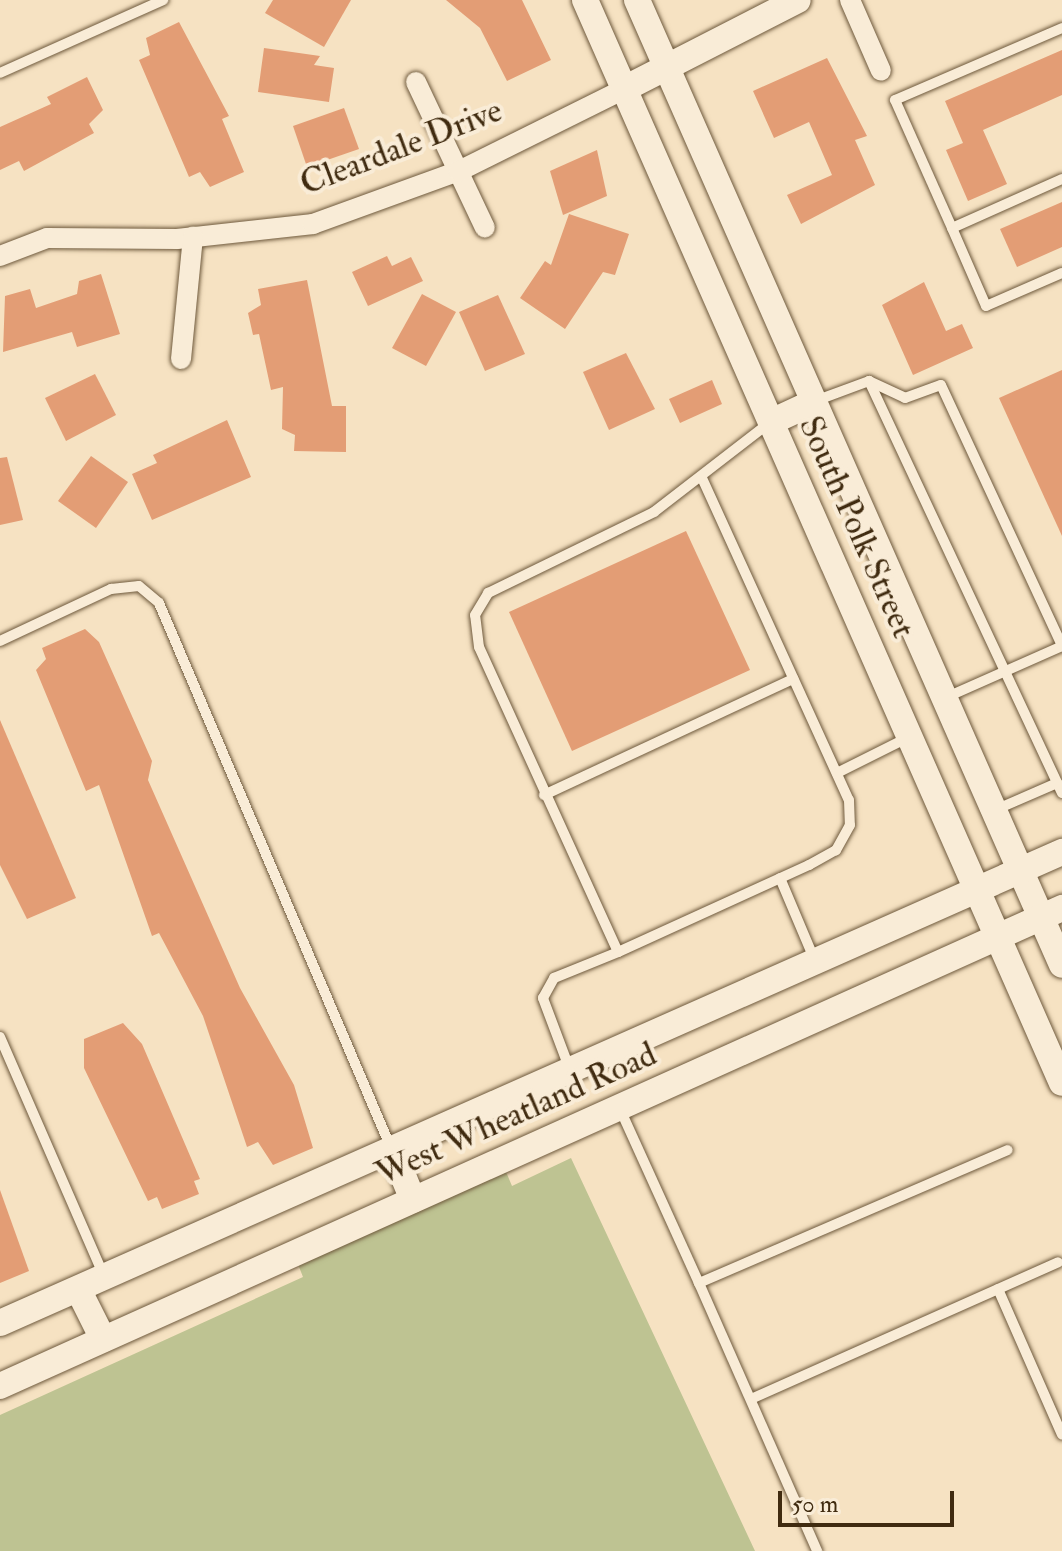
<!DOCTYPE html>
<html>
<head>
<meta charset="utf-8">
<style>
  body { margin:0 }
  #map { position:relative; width:1062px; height:1551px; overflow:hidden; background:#f6e2c2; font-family:"IM FELL Double Pica",serif }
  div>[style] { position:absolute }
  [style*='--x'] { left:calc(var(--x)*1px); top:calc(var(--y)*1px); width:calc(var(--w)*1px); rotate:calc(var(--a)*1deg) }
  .green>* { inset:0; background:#bec392 }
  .building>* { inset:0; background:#e39d75 }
  .roads { filter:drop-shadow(0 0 2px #6e593c) drop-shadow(0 0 2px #6e593c) }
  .lane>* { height:10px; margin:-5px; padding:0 5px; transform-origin:5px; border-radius:5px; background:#f9ecd7 }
  .street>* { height:20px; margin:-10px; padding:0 10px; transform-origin:10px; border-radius:10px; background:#f9ecd7 }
  .secondary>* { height:26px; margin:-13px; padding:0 13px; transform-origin:13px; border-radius:13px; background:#f9ecd7 }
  span { translate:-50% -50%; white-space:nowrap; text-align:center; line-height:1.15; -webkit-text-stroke:8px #f9ecd7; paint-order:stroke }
  .street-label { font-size:34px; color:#402b10 }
  .scale { position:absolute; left:778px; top:1491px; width:176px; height:36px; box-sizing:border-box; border:4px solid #402b10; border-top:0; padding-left:10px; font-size:24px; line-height:28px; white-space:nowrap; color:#402b10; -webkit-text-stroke:6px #f9ecd7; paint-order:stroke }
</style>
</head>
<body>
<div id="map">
  <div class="green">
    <i style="clip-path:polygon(571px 1158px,755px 1551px,0 1551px,0 1415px,303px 1277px,294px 1254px,501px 1160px,512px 1186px)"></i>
  </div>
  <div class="building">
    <i style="clip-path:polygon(273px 0,351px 0,324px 47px,265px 13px)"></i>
    <i style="clip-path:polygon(446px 0,522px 0,551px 60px,507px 81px,480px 28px)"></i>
    <i style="clip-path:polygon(179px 22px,229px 116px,222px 119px,244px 172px,210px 187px,200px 172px,189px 177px,139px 60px,150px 55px,146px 38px)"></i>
    <i style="clip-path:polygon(264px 48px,320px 56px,314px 65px,334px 68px,329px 102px,258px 92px)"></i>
    <i style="clip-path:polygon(1062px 50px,1062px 95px,983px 130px,1007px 184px,968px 201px,946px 150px,963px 143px,945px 101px)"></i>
    <i style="clip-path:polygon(827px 58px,867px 136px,855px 140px,875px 185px,801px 224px,787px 195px,832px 175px,809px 122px,774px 138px,753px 91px)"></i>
    <i style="clip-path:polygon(87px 77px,103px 110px,89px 124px,94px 133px,24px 171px,19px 161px,0 170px,0 127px,51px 104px,47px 97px)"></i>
    <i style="clip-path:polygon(344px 108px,359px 149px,307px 167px,293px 126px)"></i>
    <i style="clip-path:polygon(597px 150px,607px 196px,563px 215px,550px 171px)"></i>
    <i style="clip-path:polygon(1062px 202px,1062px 247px,1017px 267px,1000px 229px)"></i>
    <i style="clip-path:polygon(569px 214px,629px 234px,615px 275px,603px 272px,565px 329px,520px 298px,545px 261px,551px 265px)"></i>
    <i style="clip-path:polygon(387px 256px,392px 266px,411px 257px,423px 281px,368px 306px,352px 272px)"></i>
    <i style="clip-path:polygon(101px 274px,120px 334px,77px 347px,72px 332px,3px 352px,5px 296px,30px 289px,36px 308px,77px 294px,79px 281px)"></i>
    <i style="clip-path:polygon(307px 280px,332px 406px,346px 406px,346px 452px,294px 451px,295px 435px,282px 429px,283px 387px,271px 390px,259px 334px,253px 335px,248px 313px,261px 305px,258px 289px)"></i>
    <i style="clip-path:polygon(924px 282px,946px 331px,962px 324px,973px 348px,913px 375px,882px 305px)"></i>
    <i style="clip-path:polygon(422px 294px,456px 312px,426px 366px,392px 348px)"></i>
    <i style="clip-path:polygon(498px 295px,525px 354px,485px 371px,459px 312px)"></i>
    <i style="clip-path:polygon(626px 353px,655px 409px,609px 430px,583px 372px)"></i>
    <i style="clip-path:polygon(1062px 370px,1062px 536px,999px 398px)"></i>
    <i style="clip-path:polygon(95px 374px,116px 415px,66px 441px,45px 398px)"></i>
    <i style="clip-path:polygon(712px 380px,722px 404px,680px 423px,669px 399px)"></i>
    <i style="clip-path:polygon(227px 420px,251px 477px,152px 520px,132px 474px,157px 463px,153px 455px)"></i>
    <i style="clip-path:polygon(91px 456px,128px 482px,96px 528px,58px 501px)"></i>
    <i style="clip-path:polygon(7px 457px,23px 520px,0 525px,0 458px)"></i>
    <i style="clip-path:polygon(686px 531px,750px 670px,572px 751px,509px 612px)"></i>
    <i style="clip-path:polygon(85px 629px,99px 642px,152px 761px,148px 780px,240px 988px,294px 1085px,313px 1148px,273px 1165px,258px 1142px,247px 1147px,203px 1016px,159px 933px,152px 936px,99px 785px,86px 791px,36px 670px,46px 659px,42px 648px)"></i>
    <i style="clip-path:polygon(0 720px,76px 898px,27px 919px,0 865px)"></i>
    <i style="clip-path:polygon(123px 1023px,142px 1044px,200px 1179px,194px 1181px,199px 1194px,162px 1209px,157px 1197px,148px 1201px,84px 1068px,84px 1039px)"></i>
    <i style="clip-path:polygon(0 1190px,29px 1271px,0 1283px)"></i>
  </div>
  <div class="roads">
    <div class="lane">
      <i style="--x:0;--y:73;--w:179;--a:-24.1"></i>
      <i style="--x:1062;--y:179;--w:120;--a:156"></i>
      <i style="--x:952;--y:228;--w:85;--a:66.4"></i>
      <i style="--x:986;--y:306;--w:83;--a:-23.5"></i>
      <i style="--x:952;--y:228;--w:140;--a:-114"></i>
      <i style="--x:895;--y:100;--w:182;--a:-23.3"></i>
      <i style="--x:869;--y:381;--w:40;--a:25"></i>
      <i style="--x:905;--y:398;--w:38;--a:-20"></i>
      <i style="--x:941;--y:385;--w:288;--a:65.1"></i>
      <i style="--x:815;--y:401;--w:58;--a:-20.3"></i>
      <i style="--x:869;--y:381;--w:455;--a:64.9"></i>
      <i style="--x:702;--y:478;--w:354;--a:65.5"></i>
      <i style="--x:849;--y:800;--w:25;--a:88"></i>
      <i style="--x:850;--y:825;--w:29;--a:119"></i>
      <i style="--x:836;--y:850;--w:31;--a:151"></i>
      <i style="--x:809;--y:865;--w:210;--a:155.5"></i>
      <i style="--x:618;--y:952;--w:335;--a:-114.5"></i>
      <i style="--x:479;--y:647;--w:32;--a:-97"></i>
      <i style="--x:475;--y:615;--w:26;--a:-59"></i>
      <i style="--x:488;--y:593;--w:185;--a:-26"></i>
      <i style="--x:654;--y:512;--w:145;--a:-37.7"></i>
      <i style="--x:0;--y:641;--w:123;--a:-25.1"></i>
      <i style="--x:111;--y:589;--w:28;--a:-6"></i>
      <i style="--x:139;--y:586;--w:26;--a:40"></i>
      <i style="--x:159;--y:603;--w:592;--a:66.94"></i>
      <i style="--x:947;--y:697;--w:126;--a:-23.9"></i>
      <i style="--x:837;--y:773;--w:80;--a:-26.6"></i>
      <i style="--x:544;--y:795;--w:275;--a:-25"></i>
      <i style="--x:995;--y:810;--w:68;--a:-23.5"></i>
      <i style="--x:780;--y:878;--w:90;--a:67.1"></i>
      <i style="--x:0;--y:1037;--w:261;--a:66.5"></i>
      <i style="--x:570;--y:1070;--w:77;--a:-110.6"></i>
      <i style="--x:543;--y:998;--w:23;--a:-61"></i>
      <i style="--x:554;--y:978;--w:69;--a:-22.1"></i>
      <i style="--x:620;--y:1109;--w:191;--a:65.6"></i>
      <i style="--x:699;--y:1283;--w:336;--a:-23.3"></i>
      <i style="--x:699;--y:1283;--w:293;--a:66.2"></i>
      <i style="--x:998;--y:1289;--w:159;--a:66.3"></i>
      <i style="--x:751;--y:1399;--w:336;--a:-24"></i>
    </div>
    <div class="street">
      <i style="--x:850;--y:0;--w:77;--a:66.4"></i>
      <i style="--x:416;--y:82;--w:161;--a:64.7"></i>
      <i style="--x:0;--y:256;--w:50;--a:-21"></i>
      <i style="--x:47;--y:238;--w:130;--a:0.4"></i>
      <i style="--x:177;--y:239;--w:137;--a:-6.3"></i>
      <i style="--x:313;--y:224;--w:155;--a:-20"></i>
      <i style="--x:459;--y:171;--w:184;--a:-26.4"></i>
      <i style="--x:181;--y:359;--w:123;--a:-84.4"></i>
    </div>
    <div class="secondary">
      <i style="--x:585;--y:0;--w:1183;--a:66.23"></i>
      <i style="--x:637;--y:0;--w:1054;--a:66.23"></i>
      <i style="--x:624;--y:89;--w:195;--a:-27.1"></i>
      <i style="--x:771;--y:422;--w:47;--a:-24.9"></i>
      <i style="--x:392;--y:1149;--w:55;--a:67.6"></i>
      <i style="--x:78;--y:1289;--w:56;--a:63.4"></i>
      <i style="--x:0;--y:1323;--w:1162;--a:-23.92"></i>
      <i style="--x:0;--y:1386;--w:1165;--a:-24.23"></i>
    </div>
  </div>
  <div class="street-label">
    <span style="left:401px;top:147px;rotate:-21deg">Cleardale Drive</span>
    <span style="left:857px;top:527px;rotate:66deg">South Polk Street</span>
    <span style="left:516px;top:1114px;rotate:-24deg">West Wheatland Road</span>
  </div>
  <div class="scale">50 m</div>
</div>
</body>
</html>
